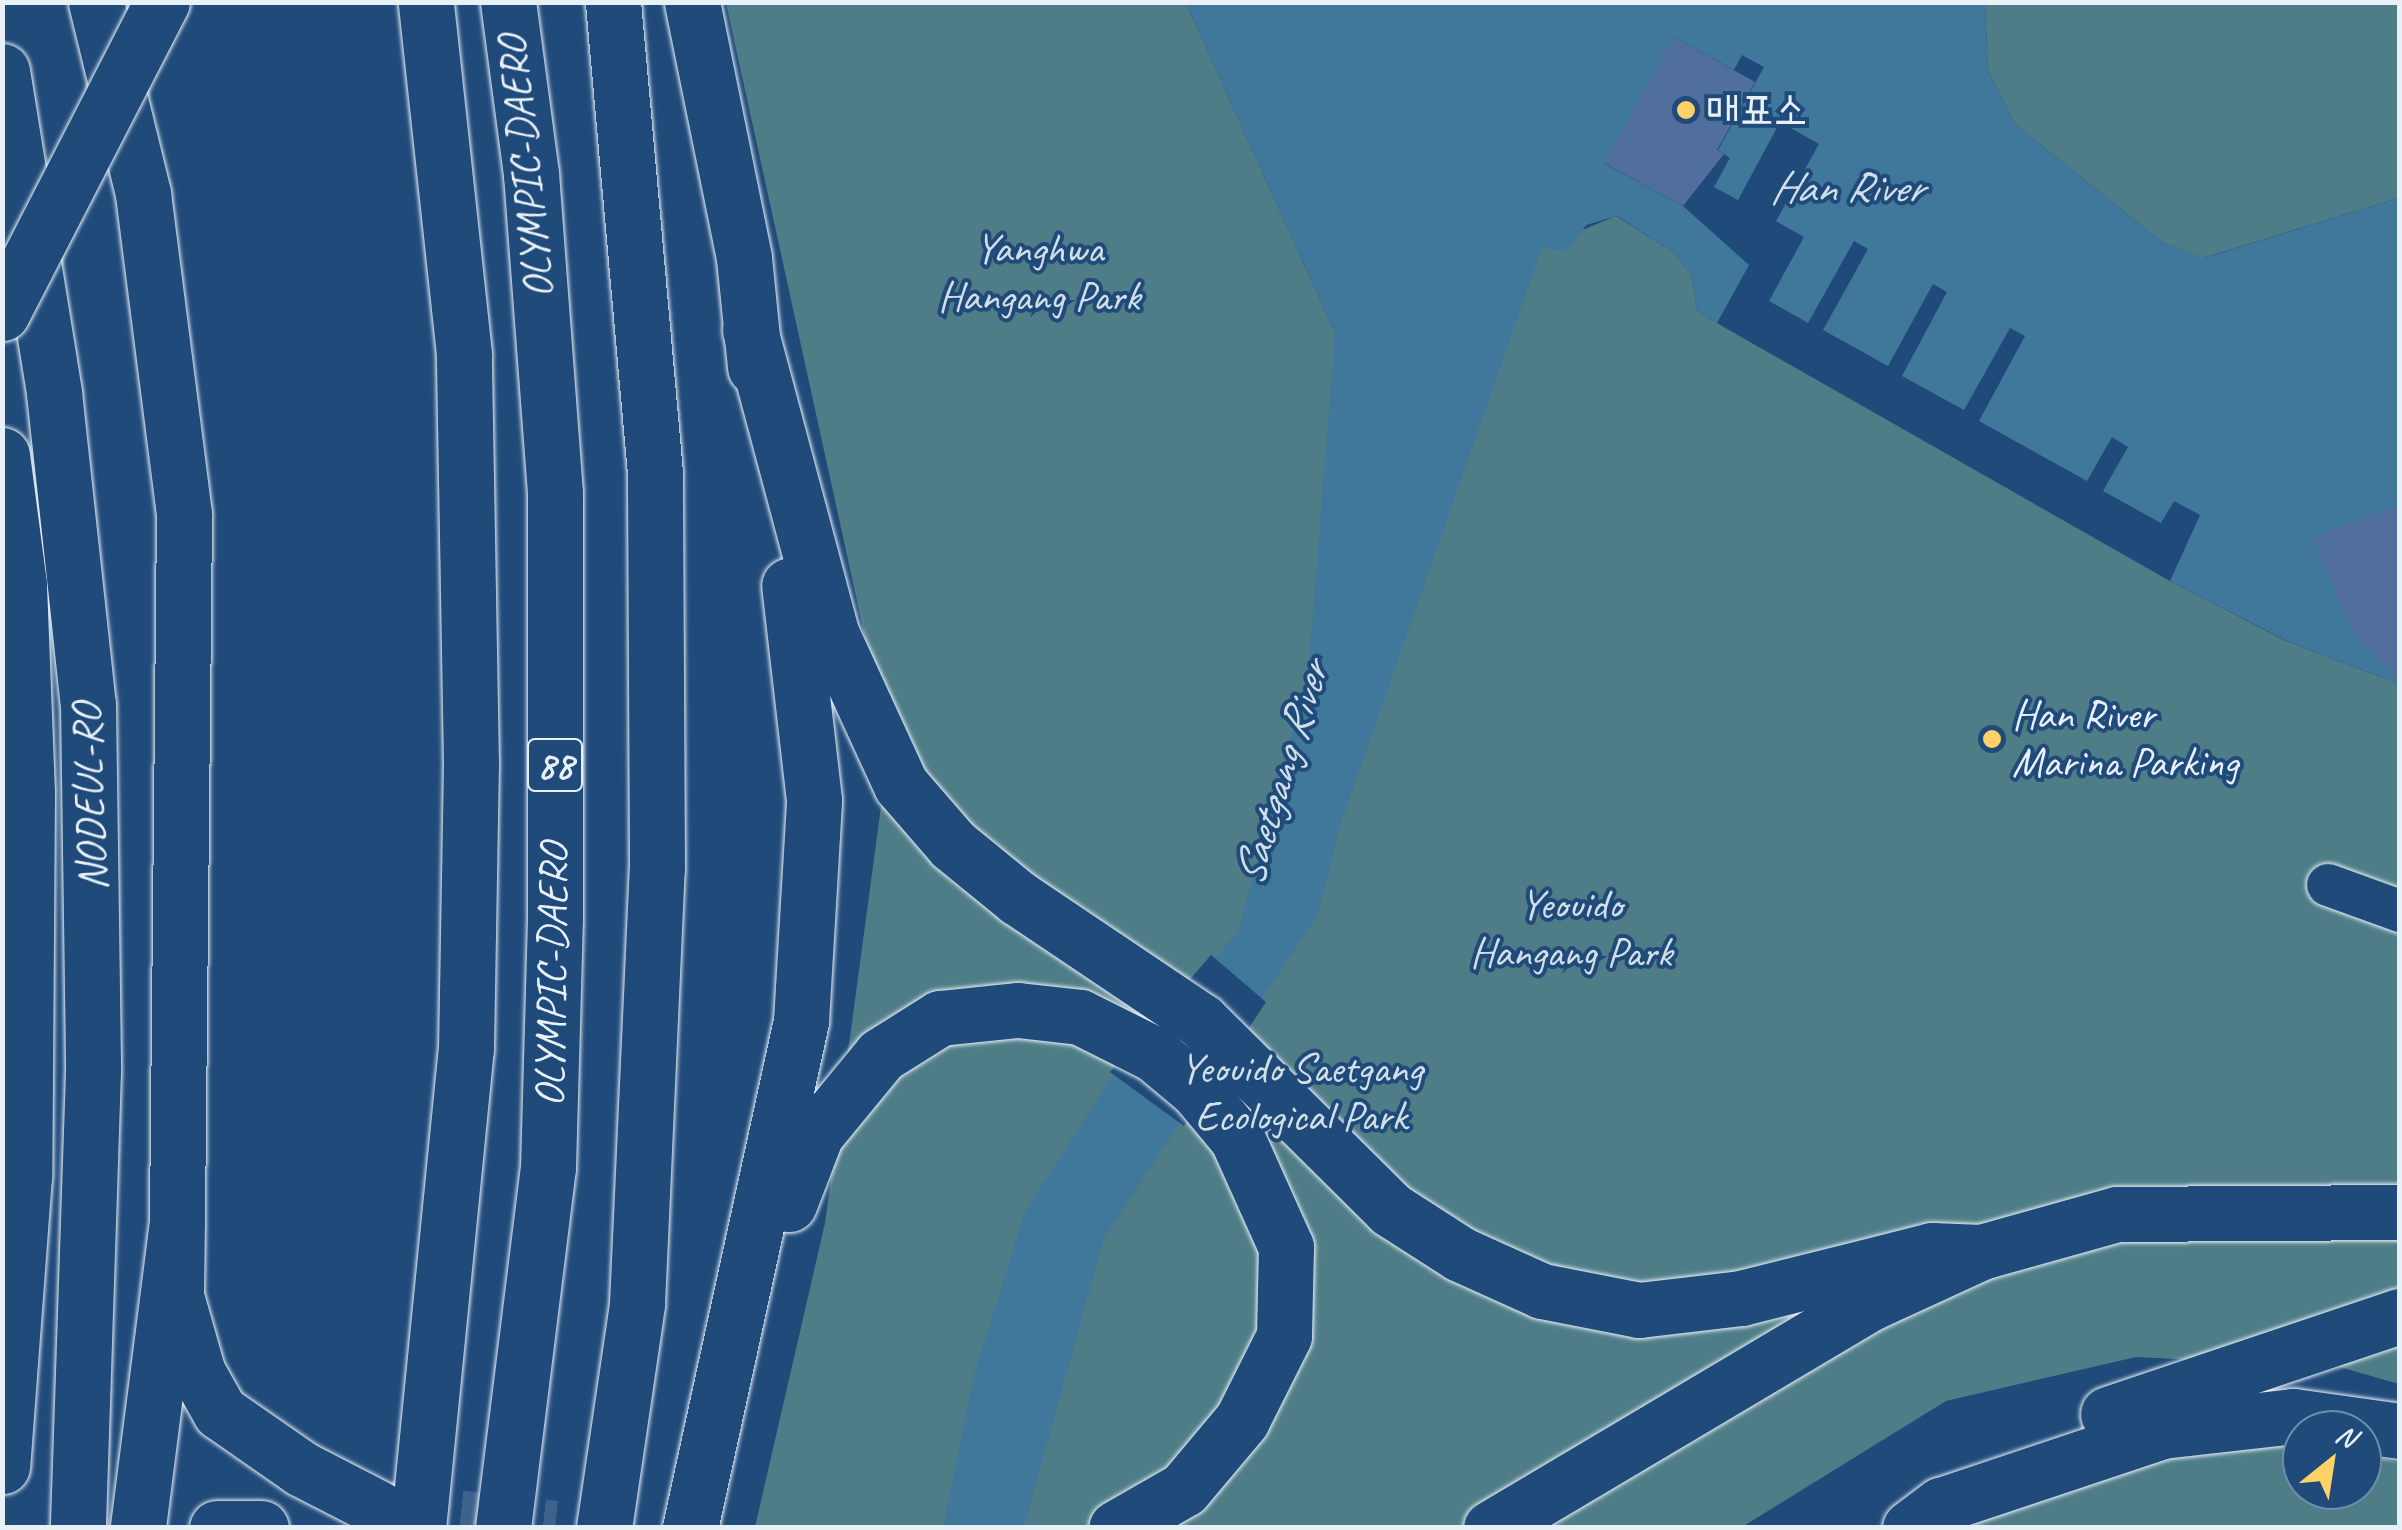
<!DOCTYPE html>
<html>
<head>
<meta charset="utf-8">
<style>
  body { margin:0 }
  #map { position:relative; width:2402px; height:1530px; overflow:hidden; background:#1f4a7a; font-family:Caveat,"Poor Story",sans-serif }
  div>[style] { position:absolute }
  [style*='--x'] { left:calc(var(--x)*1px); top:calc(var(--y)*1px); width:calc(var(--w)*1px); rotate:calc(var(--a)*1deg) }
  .green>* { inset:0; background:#4f7d87 }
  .water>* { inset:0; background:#40789c }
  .pier>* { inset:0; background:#1f4a7a }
  .building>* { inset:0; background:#506f9f }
  .trunk-tunnel>* { height:55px; margin-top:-27.5px; transform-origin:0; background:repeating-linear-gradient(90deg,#3d638d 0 55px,transparent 0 83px) }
  .roads { filter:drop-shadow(0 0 2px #e8f1f8) drop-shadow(0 0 2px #e8f1f8) }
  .minor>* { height:42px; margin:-21px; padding:0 21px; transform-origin:21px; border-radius:21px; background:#1f4a7a }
  .secondary>* { height:55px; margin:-27.5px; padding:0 27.5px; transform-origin:27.5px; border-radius:27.5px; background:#1f4a7a }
  .primary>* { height:55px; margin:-27.5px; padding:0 27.5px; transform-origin:27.5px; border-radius:27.5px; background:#1f4a7a }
  .trunk>* { height:55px; margin:-27.5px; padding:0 27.5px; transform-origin:27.5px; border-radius:27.5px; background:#1f4a7a }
  .bridges { filter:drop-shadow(0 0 2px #e8f1f8) drop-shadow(0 0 2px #e8f1f8) }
  .trunk-bridge>* { height:55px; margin:-27.5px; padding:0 27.5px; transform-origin:27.5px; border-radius:27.5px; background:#1f4a7a }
  .dots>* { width:28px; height:28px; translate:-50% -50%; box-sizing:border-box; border:5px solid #1f4a7a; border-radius:50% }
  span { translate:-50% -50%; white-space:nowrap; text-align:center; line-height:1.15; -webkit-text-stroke:8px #1f4a7a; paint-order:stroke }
  .shield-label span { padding:2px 8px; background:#1f4a7a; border:2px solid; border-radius:8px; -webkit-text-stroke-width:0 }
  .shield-label { font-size:40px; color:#e8f1f8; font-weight:700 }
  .poi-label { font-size:42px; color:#e8f1f8 }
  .left { translate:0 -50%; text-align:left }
  .street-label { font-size:42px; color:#e8f1f8 }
  .park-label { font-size:42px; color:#d1e0e7 }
  .water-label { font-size:45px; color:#cfdfea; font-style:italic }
  .frame { position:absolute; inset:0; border:5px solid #e8f1f8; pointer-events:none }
  .north { position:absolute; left:2282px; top:1410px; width:100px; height:100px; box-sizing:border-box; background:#1f4a7a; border:2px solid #6f8dac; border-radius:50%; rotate:30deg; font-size:28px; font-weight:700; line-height:40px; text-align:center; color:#e8f1f8 }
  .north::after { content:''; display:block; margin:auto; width:35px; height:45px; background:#ffd166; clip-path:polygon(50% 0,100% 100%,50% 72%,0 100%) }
</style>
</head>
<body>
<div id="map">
  <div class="green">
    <i style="clip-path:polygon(1985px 2px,2399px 3px,2399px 198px,2203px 258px,2162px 242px,2015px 124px,1988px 71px)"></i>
    <i style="clip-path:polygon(726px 3px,1186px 3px,1335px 333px,1616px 216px,1676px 254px,1692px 276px,1697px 311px,1717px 323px,2170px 581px,2284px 640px,2399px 684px,2399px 1384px,2340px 1367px,2136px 1357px,1946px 1401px,1742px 1527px,755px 1527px,825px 1223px,889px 747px)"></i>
    <i style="clip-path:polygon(2216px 1444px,2302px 1445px,2302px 1490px,2362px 1490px,2362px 1453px,2399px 1463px,2399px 1527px,1935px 1528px,1993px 1499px)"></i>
  </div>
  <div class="water">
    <i style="clip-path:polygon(1186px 3px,1985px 3px,1988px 71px,2015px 124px,2162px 242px,2204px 258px,2399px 198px,2399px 684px,2285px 640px,2170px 581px,1717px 323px,1697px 311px,1692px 276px,1676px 254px,1617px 216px,1586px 225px,1568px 252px,1542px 248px,1341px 823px,1318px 914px,1104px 1238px,1024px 1527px,943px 1528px,974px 1375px,1025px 1212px,1116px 1071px,1238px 932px,1308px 675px,1335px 333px)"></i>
  </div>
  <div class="pier">
    <i style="clip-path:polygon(1674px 37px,1734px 70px,1742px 55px,1764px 67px,1718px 150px,1730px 158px,1714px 187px,1738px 200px,1780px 122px,1819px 144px,1776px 221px,1804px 237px,1769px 301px,1808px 323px,1854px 241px,1868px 249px,1823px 330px,1888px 366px,1933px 284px,1947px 292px,1902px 376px,1964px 410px,2010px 328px,2025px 336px,1979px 421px,2087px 481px,2112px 437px,2128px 447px,2103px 491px,2161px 523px,2174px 501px,2200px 515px,2170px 581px,1717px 323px,1749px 265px,1683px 206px,1605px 164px)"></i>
    <i style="clip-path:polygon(1211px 955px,1266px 1002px,1184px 1126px,1110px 1072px)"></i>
  </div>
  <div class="building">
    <i style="clip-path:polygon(1674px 37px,1755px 82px,1717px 150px,1724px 154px,1683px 206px,1604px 163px)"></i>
    <i style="clip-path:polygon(2400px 504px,2400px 683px,2350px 628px,2313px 537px)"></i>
  </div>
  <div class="trunk-tunnel">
    <i style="--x:378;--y:1508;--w:178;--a:6.4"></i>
  </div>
  <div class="roads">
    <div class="minor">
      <i style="--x:2328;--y:885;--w:77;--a:19.9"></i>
    </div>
    <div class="secondary">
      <i style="--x:2108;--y:1414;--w:308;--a:-18.6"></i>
      <i style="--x:1491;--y:1528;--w:439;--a:-30.7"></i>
      <i style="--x:1868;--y:1304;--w:124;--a:-24.7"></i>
      <i style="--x:1981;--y:1252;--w:141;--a:-15.6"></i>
      <i style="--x:2117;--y:1214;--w:283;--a:-0.4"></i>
      <i style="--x:1910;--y:1528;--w:39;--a:-37"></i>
      <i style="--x:1941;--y:1505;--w:233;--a:-18.5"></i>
      <i style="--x:2162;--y:1431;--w:132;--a:-6.5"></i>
      <i style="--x:2293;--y:1416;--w:108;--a:8"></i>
    </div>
    <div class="primary">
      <i style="--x:96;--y:2;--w:198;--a:76.2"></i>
      <i style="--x:143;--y:194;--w:323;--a:82.7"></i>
      <i style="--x:184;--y:514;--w:708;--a:90.57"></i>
      <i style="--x:177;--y:1222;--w:308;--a:97.3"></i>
      <i style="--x:2;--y:71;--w:326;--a:80.8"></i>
      <i style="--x:54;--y:393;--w:313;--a:83.8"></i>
      <i style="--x:88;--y:704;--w:367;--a:89.2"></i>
      <i style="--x:93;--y:1071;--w:457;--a:91.9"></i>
      <i style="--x:2;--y:455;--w:131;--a:82.5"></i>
      <i style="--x:19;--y:585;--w:207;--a:87.8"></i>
      <i style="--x:27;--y:792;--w:384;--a:90.4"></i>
      <i style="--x:24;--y:1176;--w:291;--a:94.3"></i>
    </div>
    <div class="trunk">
      <i style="--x:692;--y:2;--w:261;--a:78.5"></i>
      <i style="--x:744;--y:258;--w:110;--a:84.2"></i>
      <i style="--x:750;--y:330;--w:316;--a:75"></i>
      <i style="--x:832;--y:635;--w:165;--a:65.3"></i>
      <i style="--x:901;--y:785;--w:79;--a:49.1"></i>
      <i style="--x:953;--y:845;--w:84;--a:39.2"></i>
      <i style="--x:1018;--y:898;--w:220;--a:33.9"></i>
      <i style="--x:1201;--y:1021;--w:267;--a:44.8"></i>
      <i style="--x:1390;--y:1209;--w:83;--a:32.7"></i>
      <i style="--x:1460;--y:1254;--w:90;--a:24.3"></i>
      <i style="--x:1542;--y:1291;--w:99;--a:11.1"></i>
      <i style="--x:1639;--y:1310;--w:103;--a:-6.7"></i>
      <i style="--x:1741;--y:1298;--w:197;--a:-14.1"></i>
      <i style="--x:1932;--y:1250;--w:49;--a:2.3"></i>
      <i style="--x:789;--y:1204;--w:75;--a:-68.9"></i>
      <i style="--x:816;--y:1134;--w:102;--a:-50.6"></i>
      <i style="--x:881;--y:1055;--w:70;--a:-32.1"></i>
      <i style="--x:940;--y:1018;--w:78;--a:-5.9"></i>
      <i style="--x:1018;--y:1010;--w:62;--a:6.4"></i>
      <i style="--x:1080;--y:1017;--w:83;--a:26.6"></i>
      <i style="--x:1154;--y:1054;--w:56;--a:39.9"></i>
      <i style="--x:1197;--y:1090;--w:62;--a:50.2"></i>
      <i style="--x:1237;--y:1138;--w:120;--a:65.8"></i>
      <i style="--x:1286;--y:1247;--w:89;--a:91.3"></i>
      <i style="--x:1284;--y:1336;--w:94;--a:116.6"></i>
      <i style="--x:1242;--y:1420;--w:90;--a:130"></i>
      <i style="--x:1184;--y:1489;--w:78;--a:150.2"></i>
      <i style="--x:177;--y:1222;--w:74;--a:90.8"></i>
      <i style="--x:176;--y:1296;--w:80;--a:74.1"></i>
      <i style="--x:198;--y:1373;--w:45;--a:60.6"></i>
      <i style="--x:220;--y:1412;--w:100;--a:34.8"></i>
      <i style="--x:302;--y:1469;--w:85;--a:27.2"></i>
      <i style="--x:217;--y:1528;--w:44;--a:0"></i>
      <i style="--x:418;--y:1528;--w:481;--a:-84.3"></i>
      <i style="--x:466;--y:1049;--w:284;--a:-89"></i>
      <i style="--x:471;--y:765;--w:411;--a:-91"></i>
      <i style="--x:464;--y:354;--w:354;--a:-96.2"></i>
      <i style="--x:503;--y:1528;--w:363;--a:-82.9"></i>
      <i style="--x:548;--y:1168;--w:249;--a:-88.4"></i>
      <i style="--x:555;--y:919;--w:426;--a:-90"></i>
      <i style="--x:555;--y:493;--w:320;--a:-94.3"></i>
      <i style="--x:531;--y:174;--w:174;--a:-97.6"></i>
      <i style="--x:604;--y:1528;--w:226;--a:-81.6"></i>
      <i style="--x:637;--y:1304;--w:436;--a:-87.4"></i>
      <i style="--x:657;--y:868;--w:395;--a:-90.3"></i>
      <i style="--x:655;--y:473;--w:473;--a:-95.1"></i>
      <i style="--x:690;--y:1528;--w:519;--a:-77.65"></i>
      <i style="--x:801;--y:1021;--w:221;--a:-86.6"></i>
      <i style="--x:814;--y:800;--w:216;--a:-96.6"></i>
    </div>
  </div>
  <div class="bridges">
    <div class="trunk-bridge">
      <i style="--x:2;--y:313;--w:350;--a:-62.8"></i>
    </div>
  </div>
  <div class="dots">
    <i style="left:1686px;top:110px;background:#ffd166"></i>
    <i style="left:1992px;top:739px;background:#ffd166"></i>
  </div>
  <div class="shield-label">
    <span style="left:555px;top:765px">88</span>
  </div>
  <div class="poi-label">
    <span class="left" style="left:1706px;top:110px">매표소</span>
    <span class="left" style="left:2012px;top:739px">Han River<br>Marina Parking</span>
  </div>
  <div class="street-label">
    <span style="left:526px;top:167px;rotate:-96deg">OLYMPIC-DAERO</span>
    <span style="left:90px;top:797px;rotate:-92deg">NODEUL-RO</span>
    <span style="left:552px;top:975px;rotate:-89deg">OLYMPIC-DAERO</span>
  </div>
  <div class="park-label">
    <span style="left:1039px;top:273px">Yanghwa<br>Hangang Park</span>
    <span style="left:1571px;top:929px">Yeouido<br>Hangang Park</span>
    <span style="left:1301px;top:1093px">Yeouido Saetgang<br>Ecological Park</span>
  </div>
  <div class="water-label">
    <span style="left:1846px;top:188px">Han River</span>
    <span style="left:1281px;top:774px;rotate:-73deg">Saetgang River</span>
  </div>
  <div class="frame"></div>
  <div class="north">N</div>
</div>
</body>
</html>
